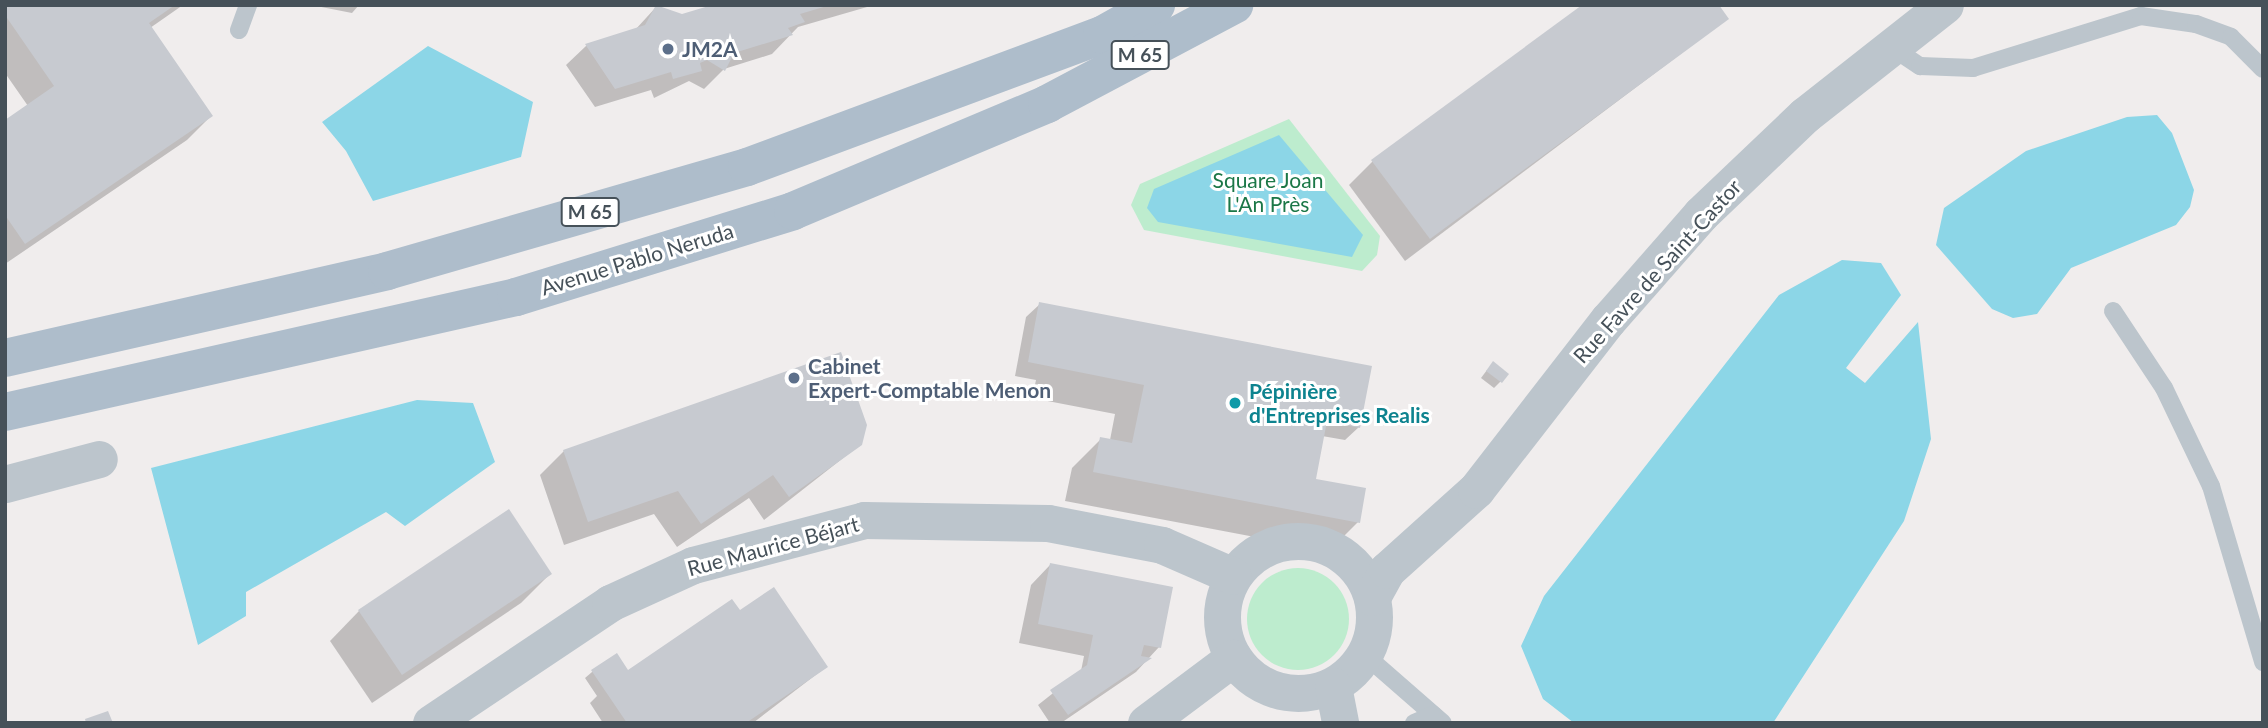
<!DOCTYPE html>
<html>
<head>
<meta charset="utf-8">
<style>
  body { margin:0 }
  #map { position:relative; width:2268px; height:728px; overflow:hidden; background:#f0eded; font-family:Lato,sans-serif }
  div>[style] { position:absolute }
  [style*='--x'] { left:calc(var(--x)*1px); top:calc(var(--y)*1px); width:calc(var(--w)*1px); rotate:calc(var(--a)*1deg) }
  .green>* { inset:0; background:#bdecce }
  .round { border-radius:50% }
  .water>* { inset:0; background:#8cd6e7 }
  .shadow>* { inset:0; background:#0003 }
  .building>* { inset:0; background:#c7cad0 }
  .lane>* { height:18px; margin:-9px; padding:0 9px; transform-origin:9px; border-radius:9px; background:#bcc5cc }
  .street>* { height:37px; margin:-18.5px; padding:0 18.5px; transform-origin:18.5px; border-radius:18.5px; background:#bcc5cc }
  .street>.ring { margin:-18.5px; padding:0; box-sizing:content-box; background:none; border:37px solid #bcc5cc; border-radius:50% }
  .primary>* { height:38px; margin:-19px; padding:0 19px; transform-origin:19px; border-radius:19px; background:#aebdcb }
  .dots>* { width:19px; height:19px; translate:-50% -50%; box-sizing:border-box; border:4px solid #fff; border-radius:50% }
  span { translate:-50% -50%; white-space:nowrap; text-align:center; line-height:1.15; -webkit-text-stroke:6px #fff; paint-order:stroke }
  .shield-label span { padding:2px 5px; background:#fff; border:2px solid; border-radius:5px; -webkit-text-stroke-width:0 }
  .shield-label { font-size:19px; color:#465159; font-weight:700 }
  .service-label { font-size:21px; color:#4e5e75; font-weight:700 }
  .left { translate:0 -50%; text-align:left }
  .park-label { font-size:21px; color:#1b7747 }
  .street-label { font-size:21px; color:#465159 }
  .culture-label { font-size:21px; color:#0d838f; font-weight:700 }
  .frame { position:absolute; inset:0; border:7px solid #465159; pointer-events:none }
</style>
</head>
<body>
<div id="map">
  <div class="green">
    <i style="clip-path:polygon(1289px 119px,1380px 236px,1377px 255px,1362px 271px,1144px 230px,1131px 205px,1140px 184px)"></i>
    <i class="round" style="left:1247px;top:568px;width:102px;height:102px"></i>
  </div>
  <div class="water">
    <i style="clip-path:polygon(428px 46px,533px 102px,521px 157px,373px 201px,346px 151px,322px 122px)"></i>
    <i style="clip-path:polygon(2157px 115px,2172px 133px,2194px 190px,2190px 207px,2176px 225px,2071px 268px,2037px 314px,2013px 318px,1992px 309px,1936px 245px,1944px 208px,2026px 151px,2127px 117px)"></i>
    <i style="clip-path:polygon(1279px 135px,1363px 235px,1352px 257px,1158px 222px,1147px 208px,1154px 189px)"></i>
    <i style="clip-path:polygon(1842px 260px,1881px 263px,1901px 295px,1846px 368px,1865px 383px,1918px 322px,1931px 439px,1904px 521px,1773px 723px,1574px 723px,1543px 699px,1521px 646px,1544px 596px,1779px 295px)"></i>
    <i style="clip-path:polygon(417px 400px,473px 403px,495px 462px,405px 526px,386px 512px,246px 592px,246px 616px,198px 645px,151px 468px)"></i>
  </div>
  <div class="shadow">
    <i style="clip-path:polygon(5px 5px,183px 5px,150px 28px,211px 116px,187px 140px,5px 264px,5px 122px,28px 106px,5px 73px)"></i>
    <i style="clip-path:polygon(311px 5px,359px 5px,352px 13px)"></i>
    <i style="clip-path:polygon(718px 5px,874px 5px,798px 27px,772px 54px,724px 69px,704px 89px,689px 81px,654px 98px,651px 90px,595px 107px,566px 65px,586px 46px,635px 30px,657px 6px,682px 16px)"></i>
    <i style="clip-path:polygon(1727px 19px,1405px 261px,1349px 185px,1373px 161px)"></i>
    <i style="clip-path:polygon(1040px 304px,1359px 427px,1345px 440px,1322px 436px,1314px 480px,1358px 522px,1329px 551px,1065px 501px,1072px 468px,1101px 439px,1110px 440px,1115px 414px,1032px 398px,1036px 380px,1015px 376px,1026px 317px)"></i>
    <i style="clip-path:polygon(1487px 370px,1501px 381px,1494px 388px,1481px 378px)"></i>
    <i style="clip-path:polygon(861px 444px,764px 520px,749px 498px,677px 547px,654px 514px,564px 545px,540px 475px,564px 451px)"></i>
    <i style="clip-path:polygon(508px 512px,550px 574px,521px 603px,372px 703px,330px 641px,359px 611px)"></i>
    <i style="clip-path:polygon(1050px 565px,1159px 647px,1136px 672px,1061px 723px,1050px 723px,1038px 705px,1081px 671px,1084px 656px,1019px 643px,1031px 585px)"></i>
    <i style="clip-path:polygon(740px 613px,826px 667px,753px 723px,603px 723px,590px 703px,597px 696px,585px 678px,592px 672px,616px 655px,628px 672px)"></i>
  </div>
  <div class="building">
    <i style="clip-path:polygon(5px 5px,175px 5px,149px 23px,213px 116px,25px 244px,5px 215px,5px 120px,54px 86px,5px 15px)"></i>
    <i style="clip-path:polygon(656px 5px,682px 14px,712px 5px,827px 6px,800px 14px,805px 22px,788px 28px,793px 35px,734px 53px,725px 71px,707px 60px,700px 63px,702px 71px,673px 79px,671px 72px,615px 89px,585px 44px,645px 25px)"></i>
    <i style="clip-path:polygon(1582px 5px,1719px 5px,1729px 19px,1430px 239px,1371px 160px)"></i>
    <i style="clip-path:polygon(1039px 302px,1372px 366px,1360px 428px,1327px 421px,1316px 479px,1366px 488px,1360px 523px,1093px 472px,1100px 437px,1132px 443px,1144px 385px,1028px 362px)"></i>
    <i style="clip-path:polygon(841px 352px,867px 425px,862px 445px,789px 497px,773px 475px,701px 524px,678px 491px,588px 522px,563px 450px)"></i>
    <i style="clip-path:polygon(1493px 361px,1509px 374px,1502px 383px,1486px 371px)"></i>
    <i style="clip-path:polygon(509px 509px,552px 574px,402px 675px,358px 610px)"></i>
    <i style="clip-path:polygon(1050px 563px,1173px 587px,1161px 648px,1144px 645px,1141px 656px,1152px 658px,1068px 715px,1050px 690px,1087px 665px,1093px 635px,1038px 624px)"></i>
    <i style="clip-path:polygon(774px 587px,828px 667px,746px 723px,627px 723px,591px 670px,617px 653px,628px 670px,732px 599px,740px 610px)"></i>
    <i style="clip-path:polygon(108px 711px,113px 723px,86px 723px,85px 719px)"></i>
  </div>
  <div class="lane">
    <i style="--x:239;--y:30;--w:27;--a:-70"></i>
    <i style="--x:1890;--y:46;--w:36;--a:34"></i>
    <i style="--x:1920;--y:66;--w:53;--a:2.2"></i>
    <i style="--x:1973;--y:68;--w:176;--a:-17.2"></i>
    <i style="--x:2141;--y:16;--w:56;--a:8.3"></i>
    <i style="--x:2196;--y:24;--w:37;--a:20"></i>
    <i style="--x:2231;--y:37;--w:45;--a:45"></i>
    <i style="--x:2113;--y:311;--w:92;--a:56.5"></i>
    <i style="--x:2164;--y:388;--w:109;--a:64.4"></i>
    <i style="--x:2211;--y:486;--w:184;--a:73.5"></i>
    <i style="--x:1365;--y:655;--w:103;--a:41.1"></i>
    <i style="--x:1414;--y:723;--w:21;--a:-23"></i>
  </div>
  <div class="street">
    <i style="--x:5;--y:484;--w:97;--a:-14.9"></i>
    <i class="ring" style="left:1222px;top:541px;width:115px;height:115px"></i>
    <i style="--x:1372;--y:597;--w:31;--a:-61"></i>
    <i style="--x:1387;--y:570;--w:120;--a:-42"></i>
    <i style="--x:1476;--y:490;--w:215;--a:-52.2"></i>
    <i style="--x:1608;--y:320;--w:141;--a:-48.7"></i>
    <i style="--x:1701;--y:214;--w:144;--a:-43.6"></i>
    <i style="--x:1805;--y:115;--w:178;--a:-38.2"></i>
    <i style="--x:1333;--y:686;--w:38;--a:79"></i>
    <i style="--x:431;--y:723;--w:216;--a:-33.8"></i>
    <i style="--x:610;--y:603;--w:91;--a:-24.6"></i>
    <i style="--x:693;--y:565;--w:177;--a:-14.7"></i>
    <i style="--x:864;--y:520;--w:184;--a:0.9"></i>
    <i style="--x:1048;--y:523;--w:116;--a:10.9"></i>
    <i style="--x:1162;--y:545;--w:77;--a:23.6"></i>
    <i style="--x:1146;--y:723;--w:109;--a:-36.8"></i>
  </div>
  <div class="primary">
    <i style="--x:5;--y:358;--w:392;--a:-12.8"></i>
    <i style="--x:387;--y:271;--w:375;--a:-16.1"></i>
    <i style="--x:747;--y:167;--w:379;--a:-20.4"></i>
    <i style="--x:1102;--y:35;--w:62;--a:-29.1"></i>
    <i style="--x:5;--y:412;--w:524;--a:-12.68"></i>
    <i style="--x:516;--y:297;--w:290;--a:-17.2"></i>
    <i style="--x:793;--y:211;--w:276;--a:-22.8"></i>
    <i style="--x:1047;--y:104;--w:212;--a:-27.9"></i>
  </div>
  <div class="dots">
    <i style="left:668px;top:49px;background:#5c6f8a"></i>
    <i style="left:794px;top:378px;background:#5c6f8a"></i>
    <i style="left:1235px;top:403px;background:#0f9aa8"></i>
  </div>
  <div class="shield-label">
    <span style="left:1140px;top:55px">M 65</span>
    <span style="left:590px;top:212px">M 65</span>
  </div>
  <div class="service-label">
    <span class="left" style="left:682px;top:49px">JM2A</span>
    <span class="left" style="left:808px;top:378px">Cabinet<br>Expert-Comptable Menon</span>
  </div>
  <div class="park-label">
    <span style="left:1268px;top:192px">Square Joan<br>L'An Près</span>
  </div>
  <div class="street-label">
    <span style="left:637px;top:259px;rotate:-17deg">Avenue Pablo Neruda</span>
    <span style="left:1657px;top:271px;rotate:-48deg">Rue Favre de Saint-Castor</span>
    <span style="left:773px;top:546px;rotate:-15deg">Rue Maurice Béjart</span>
  </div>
  <div class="culture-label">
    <span class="left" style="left:1249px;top:403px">Pépinière<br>d'Entreprises Realis</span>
  </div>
  <div class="frame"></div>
</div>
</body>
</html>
